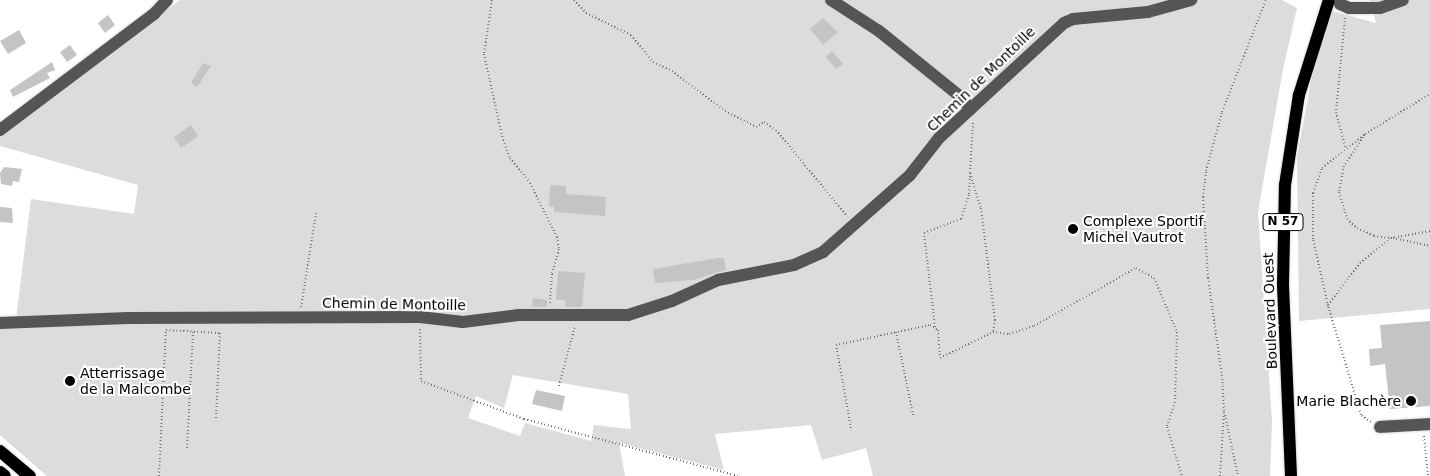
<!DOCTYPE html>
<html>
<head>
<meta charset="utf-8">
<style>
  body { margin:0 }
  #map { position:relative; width:1430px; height:476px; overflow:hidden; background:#fff; font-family:"DejaVu Sans",sans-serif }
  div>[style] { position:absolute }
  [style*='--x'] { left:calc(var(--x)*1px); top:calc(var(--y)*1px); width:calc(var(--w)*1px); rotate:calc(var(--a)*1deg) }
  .green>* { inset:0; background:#dcdcdc }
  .building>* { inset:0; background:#c4c4c4 }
  .path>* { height:2px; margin-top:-1px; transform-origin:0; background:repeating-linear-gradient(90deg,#777 0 1px,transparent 0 3.5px) }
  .roads { filter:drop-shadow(0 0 1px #dbdbdb) drop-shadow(0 0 1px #dbdbdb) }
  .minor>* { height:12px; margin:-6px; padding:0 6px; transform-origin:6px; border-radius:6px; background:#555 }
  .major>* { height:12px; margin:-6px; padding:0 6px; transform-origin:6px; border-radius:6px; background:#000 }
  .tram>* { height:1px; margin:-0.5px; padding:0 0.5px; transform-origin:0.5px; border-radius:0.5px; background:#000 }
  .dots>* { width:14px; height:14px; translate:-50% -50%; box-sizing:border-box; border:2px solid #fff; border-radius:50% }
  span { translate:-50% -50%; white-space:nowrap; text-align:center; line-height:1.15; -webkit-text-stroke:4px #fff; paint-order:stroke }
  .shield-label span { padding:1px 4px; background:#fff; border:1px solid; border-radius:4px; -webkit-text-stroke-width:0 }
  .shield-label { font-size:12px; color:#000; font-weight:700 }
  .street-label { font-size:14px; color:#000 }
  .poi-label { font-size:14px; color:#000 }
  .left { translate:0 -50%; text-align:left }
  .right { translate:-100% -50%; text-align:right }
</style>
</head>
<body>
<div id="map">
  <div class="green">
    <i style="clip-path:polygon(evenodd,180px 0,1282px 0,1297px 8px,1283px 69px,1258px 212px,1272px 421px,1270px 476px,873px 476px,866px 448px,822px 460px,811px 425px,715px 434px,724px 470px,619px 443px,625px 476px,47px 476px,0 435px,0 327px,15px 327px,31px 199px,134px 214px,138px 185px,0 146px,0 136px,180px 0,513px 375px,628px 394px,631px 429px,594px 425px,591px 441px,525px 423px,520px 436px,468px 418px,476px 396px,504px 408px,513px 375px)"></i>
    <i style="clip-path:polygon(1370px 0,1430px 0,1430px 309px,1299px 321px,1297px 157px,1313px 70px,1332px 11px,1376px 23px)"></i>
  </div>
  <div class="building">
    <i style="clip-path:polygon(108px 15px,115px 25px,105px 33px,98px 23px)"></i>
    <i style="clip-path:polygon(823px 18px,838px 32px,823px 45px,810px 29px)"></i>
    <i style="clip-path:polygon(19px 30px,26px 43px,8px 54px,0 41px)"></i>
    <i style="clip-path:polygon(70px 45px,77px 55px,67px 62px,60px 52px)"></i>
    <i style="clip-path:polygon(832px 51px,843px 64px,836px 69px,826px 57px)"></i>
    <i style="clip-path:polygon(52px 62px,55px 70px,47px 73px,50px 78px,13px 97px,10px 90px)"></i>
    <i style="clip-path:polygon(203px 63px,211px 66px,197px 87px,191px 83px)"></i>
    <i style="clip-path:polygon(191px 125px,198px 136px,181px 148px,174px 137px)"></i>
    <i style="clip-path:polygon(4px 167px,22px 169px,19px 182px,13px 181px,12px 186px,1px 184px,0 173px)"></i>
    <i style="clip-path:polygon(550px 185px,566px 186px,566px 194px,606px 197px,605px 216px,554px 212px,554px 207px,549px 206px)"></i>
    <i style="clip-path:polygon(0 207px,12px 208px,13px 223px,0 222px)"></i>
    <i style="clip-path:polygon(718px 258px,724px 258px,726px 270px,693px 280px,655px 283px,653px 269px)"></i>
    <i style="clip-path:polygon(558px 271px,585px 273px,582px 307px,565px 307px,565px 300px,556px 300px)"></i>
    <i style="clip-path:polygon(533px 298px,547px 300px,547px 307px,532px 307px)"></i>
    <i style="clip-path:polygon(1430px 321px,1430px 406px,1390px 409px,1385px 364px,1370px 366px,1369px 349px,1382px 348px,1380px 325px)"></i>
    <i style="clip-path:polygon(536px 390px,565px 396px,562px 411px,532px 404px)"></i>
  </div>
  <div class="path">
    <i style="--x:492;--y:0;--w:55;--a:98.4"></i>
    <i style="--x:484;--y:54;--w:88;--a:77.5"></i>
    <i style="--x:503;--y:140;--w:19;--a:69"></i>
    <i style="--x:510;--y:158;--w:32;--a:51"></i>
    <i style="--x:530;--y:183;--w:60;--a:63.4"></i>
    <i style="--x:557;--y:237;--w:12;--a:81"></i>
    <i style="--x:559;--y:249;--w:26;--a:106"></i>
    <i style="--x:552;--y:274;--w:29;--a:94"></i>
    <i style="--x:574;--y:0;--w:18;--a:47"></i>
    <i style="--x:586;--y:13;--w:50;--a:26.1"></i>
    <i style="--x:631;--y:35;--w:35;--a:51"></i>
    <i style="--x:653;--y:62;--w:21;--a:25"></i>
    <i style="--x:672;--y:71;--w:66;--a:37"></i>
    <i style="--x:725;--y:111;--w:35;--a:27"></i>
    <i style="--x:756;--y:127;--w:9;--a:-32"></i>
    <i style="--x:764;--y:122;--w:14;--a:34"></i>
    <i style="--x:776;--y:130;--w:112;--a:50.5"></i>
    <i style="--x:1345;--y:18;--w:94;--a:95.5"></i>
    <i style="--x:1336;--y:112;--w:38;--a:75"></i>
    <i style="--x:973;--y:123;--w:50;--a:93.4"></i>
    <i style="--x:970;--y:173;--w:37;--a:73"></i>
    <i style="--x:981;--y:208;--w:113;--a:82.9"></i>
    <i style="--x:995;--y:320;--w:12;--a:99"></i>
    <i style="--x:1365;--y:134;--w:76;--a:-31.6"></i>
    <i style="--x:1393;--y:238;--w:38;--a:12"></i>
    <i style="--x:1328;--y:305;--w:53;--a:-52.7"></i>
    <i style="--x:1360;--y:263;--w:40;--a:-39"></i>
    <i style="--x:301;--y:307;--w:95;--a:-80.9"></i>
    <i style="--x:935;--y:327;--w:95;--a:-96.7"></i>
    <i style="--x:924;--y:233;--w:40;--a:-21"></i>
    <i style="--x:961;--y:219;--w:26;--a:-72"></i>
    <i style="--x:969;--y:194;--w:20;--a:-87"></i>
    <i style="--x:420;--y:329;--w:52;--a:88.9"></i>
    <i style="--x:421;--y:381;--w:110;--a:20.3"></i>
    <i style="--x:524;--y:419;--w:221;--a:14.9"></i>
    <i style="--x:896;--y:332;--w:85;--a:78.4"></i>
    <i style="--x:559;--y:386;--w:62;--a:-75.1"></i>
    <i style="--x:1225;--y:415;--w:62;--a:78"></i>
    <i style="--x:1371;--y:422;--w:12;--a:-145"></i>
    <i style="--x:1361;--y:415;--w:114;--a:-106.8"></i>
    <i style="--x:1328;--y:306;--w:69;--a:-102.6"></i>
    <i style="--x:1313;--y:239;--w:46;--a:-90"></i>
    <i style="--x:1313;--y:193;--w:27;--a:-70"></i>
    <i style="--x:1322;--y:168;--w:55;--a:-38.3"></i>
    <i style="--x:1365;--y:134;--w:38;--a:123"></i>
    <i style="--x:1344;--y:166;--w:26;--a:101"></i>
    <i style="--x:1339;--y:192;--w:28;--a:73"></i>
    <i style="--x:1347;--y:219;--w:13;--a:42"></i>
    <i style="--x:1357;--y:228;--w:19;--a:25"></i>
    <i style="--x:1374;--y:236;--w:17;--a:7"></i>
    <i style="--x:1391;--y:238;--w:40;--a:-10"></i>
    <i style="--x:851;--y:428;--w:84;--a:-100.2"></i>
    <i style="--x:836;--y:345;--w:96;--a:-12"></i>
    <i style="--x:930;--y:325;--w:9;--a:32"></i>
    <i style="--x:938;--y:330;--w:28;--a:86"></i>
    <i style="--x:940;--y:358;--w:59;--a:-26.1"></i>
    <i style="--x:993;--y:332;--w:16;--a:7"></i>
    <i style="--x:1009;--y:334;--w:26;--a:-18"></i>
    <i style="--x:1034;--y:326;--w:117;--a:-29.6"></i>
    <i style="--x:1136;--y:268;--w:21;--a:29"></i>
    <i style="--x:1154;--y:278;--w:59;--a:66.9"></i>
    <i style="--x:1177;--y:332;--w:70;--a:91.6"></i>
    <i style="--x:1175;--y:402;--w:26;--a:108"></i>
    <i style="--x:1167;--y:427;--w:51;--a:73"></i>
    <i style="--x:1424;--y:436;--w:40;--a:84.3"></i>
    <i style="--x:187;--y:448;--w:116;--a:-87"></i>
    <i style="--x:159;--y:476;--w:146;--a:-87.3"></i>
    <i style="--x:166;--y:330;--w:54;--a:3.2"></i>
    <i style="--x:220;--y:333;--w:86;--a:92.7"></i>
    <i style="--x:1220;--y:476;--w:65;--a:-86.5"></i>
    <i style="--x:1224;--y:411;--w:35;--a:-93"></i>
    <i style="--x:1222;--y:376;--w:99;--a:-98.1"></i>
    <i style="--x:1208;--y:278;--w:81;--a:-93.5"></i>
    <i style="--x:1203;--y:197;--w:26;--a:-83"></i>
    <i style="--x:1206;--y:171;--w:61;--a:-74.8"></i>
    <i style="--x:1222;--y:112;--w:120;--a:-68.6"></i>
  </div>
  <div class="roads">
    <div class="minor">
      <i style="--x:831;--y:0;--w:57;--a:32.9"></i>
      <i style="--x:879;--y:31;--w:107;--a:38.9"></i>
      <i style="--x:962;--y:98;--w:14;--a:54"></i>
      <i style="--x:1340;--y:4;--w:10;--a:24"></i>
      <i style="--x:1349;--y:8;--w:31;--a:0"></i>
      <i style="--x:1380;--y:8;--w:24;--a:-19"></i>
      <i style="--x:0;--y:130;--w:193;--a:-37"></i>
      <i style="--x:154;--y:14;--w:19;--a:-47"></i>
      <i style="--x:0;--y:323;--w:128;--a:-2.2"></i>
      <i style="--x:128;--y:318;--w:292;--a:-0.2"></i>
      <i style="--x:420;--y:317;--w:43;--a:6.6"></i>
      <i style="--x:463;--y:322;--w:56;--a:-7.1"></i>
      <i style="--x:519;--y:315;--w:109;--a:0"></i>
      <i style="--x:628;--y:315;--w:46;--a:-17.7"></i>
      <i style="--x:672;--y:301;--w:51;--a:-24.5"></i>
      <i style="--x:718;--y:280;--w:77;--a:-11.2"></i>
      <i style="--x:794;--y:265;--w:32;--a:-24"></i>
      <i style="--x:823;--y:252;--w:116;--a:-41.5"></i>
      <i style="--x:910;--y:175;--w:47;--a:-51.9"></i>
      <i style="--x:939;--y:138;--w:170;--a:-42.6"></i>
      <i style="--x:1064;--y:23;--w:10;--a:-24"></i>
      <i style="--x:1073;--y:19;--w:75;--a:-5.3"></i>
      <i style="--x:1148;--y:12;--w:45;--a:-15.6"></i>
      <i style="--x:1380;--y:427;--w:50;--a:-3.4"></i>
    </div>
    <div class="major">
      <i style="--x:0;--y:451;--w:39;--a:40"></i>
      <i style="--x:0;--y:472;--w:6;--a:39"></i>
      <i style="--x:1291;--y:476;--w:191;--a:-92.4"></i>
      <i style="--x:1283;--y:285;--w:100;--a:-88.9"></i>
      <i style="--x:1285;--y:185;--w:91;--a:-81.2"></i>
      <i style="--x:1299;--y:95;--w:100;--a:-72.5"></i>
    </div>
  </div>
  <div class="tram">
    <i style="--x:0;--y:458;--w:28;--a:41"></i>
  </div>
  <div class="dots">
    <i style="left:1073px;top:229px;background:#000"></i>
    <i style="left:70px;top:381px;background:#000"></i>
    <i style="left:1411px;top:401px;background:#000"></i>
  </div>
  <div class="shield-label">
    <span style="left:1283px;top:222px">N 57</span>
  </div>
  <div class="street-label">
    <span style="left:981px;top:79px;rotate:-44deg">Chemin de Montoille</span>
    <span style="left:394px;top:304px;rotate:1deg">Chemin de Montoille</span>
    <span style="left:1270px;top:311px;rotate:-92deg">Boulevard Ouest</span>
  </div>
  <div class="poi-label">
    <span class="left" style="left:1083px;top:229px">Complexe Sportif<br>Michel Vautrot</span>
    <span class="left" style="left:80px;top:381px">Atterrissage<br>de la Malcombe</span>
    <span class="right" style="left:1401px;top:401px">Marie Blachère</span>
  </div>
</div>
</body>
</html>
